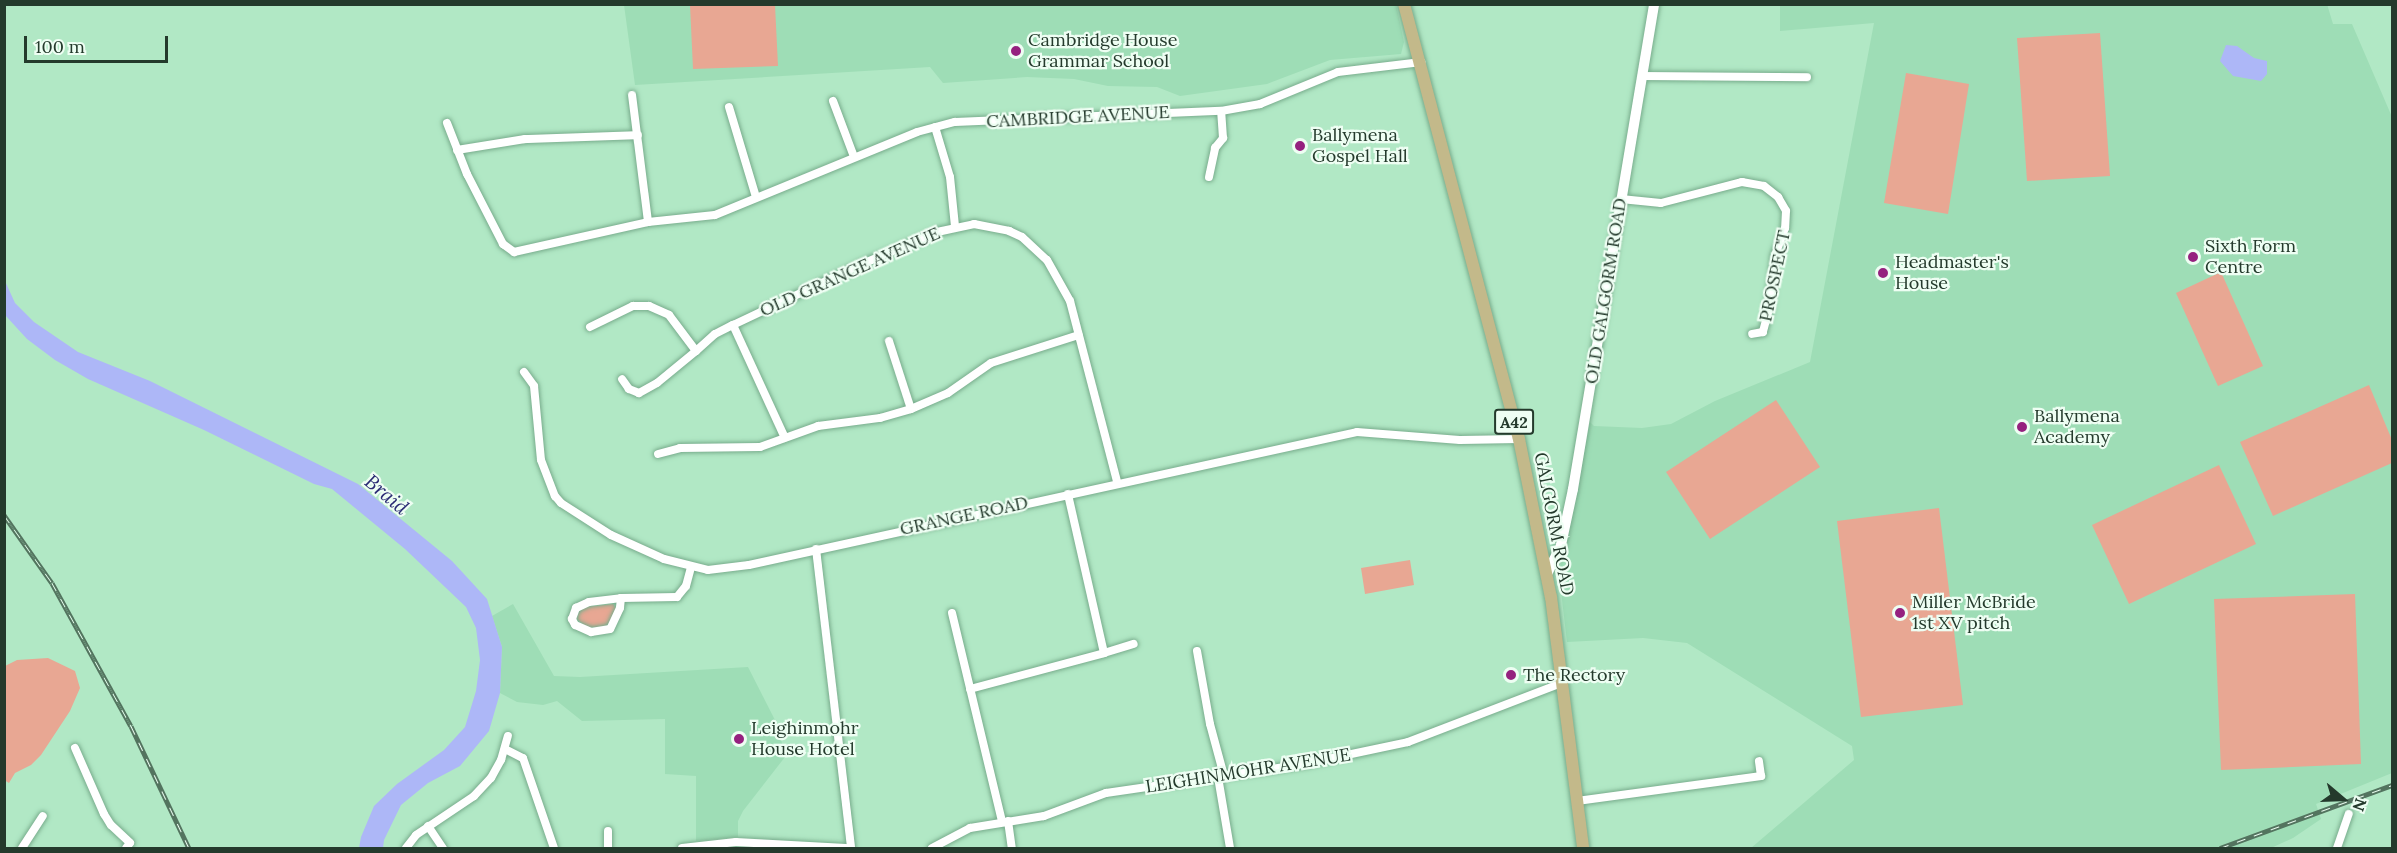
<!DOCTYPE html>
<html>
<head>
<meta charset="utf-8">
<style>
  body { margin:0 }
  #map { position:relative; width:2397px; height:853px; overflow:hidden; background:#b1e8c5; font-family:Lora,serif }
  div>[style] { position:absolute }
  [style*='--x'] { left:calc(var(--x)*1px); top:calc(var(--y)*1px); width:calc(var(--w)*1px); rotate:calc(var(--a)*1deg) }
  .built>* { inset:0; background:#9eddb6 }
  .green>* { inset:0; background:#e8a793 }
  .water>* { inset:0; background:#adb7f7 }
  .roads { filter:drop-shadow(0 0 2px #78ac8c) drop-shadow(0 0 2px #78ac8c) }
  .minor>* { height:8px; margin:-4px; padding:0 4px; transform-origin:4px; border-radius:4px; background:#fff }
  .tertiary>* { height:10px; margin:-5px; padding:0 5px; transform-origin:5px; border-radius:5px; background:#fff }
  .primary>* { height:12px; margin:-6px; padding:0 6px; transform-origin:6px; border-radius:6px; background:#c3b98a }
  .rail>* { height:5px; margin-top:-2.5px; transform-origin:0; background:repeating-linear-gradient(90deg,#eefef3 0 9px,#53745f 0 18px); box-sizing:border-box; border-block:2px solid #53745f }
  .dots>* { width:16px; height:16px; translate:-50% -50%; box-sizing:border-box; border:3px solid #eefef3; border-radius:50% }
  span { translate:-50% -50%; white-space:nowrap; text-align:center; line-height:1.15; -webkit-text-stroke:4.5px #eefef3; paint-order:stroke }
  .shield-label span { padding:2px 4px; background:#eefef3; border:2px solid; border-radius:4px; -webkit-text-stroke-width:0 }
  .shield-label { font-size:16px; color:#243a2c; font-weight:700 }
  .poi-label { font-size:18px; color:#243a2c }
  .left { translate:0 -50%; text-align:left }
  .street-label { font-size:18px; color:#243a2c }
  .water-label { font-size:20px; color:#2a2b74; font-style:italic }
  .frame { position:absolute; inset:0; border:6px solid #243a2c; pointer-events:none }
  .north { position:absolute; left:2313px; top:769px; width:60px; height:60px; -webkit-text-stroke:4px #eefef3; paint-order:stroke; rotate:109deg; font-size:16px; font-weight:700; line-height:24px; text-align:center; color:#243a2c }
  .north::after { content:''; display:block; margin:auto; width:21px; height:27px; background:#243a2c; clip-path:polygon(50% 0,100% 100%,50% 72%,0 100%) }
  .scale { position:absolute; left:24px; top:36px; width:144px; height:27px; box-sizing:border-box; border:3px solid #243a2c; border-top:0; padding-left:8px; font-size:18px; line-height:21px; white-space:nowrap; color:#243a2c; -webkit-text-stroke:4px #eefef3; paint-order:stroke }
</style>
</head>
<body>
<div id="map">
  <div class="built">
    <i style="clip-path:polygon(1396px 4px,1404px 42px,1401px 54px,1330px 60px,1267px 84px,1180px 96px,1157px 87px,1108px 86px,1074px 79px,1027px 77px,943px 83px,930px 67px,635px 85px,624px 5px)"></i>
    <i style="clip-path:polygon(2327px 4px,2333px 24px,2352px 24px,2392px 117px,2392px 773px,2316px 804px,2321px 819px,2293px 838px,2271px 848px,1751px 848px,1854px 760px,1852px 746px,1687px 643px,1643px 638px,1567px 642px,1559px 574px,1590px 422px,1594px 426px,1642px 428px,1671px 424px,1715px 401px,1810px 362px,1874px 23px,1780px 31px,1780px 5px)"></i>
    <i style="clip-path:polygon(513px 604px,554px 676px,580px 677px,748px 667px,778px 726px,785px 757px,743px 811px,738px 821px,738px 837px,696px 841px,696px 776px,665px 774px,665px 719px,582px 721px,557px 701px,543px 705px,517px 702px,500px 693px,502px 647px,492px 616px)"></i>
  </div>
  <div class="green">
    <i style="clip-path:polygon(690px 5px,775px 5px,778px 66px,693px 69px)"></i>
    <i style="clip-path:polygon(2100px 33px,2110px 176px,2027px 181px,2017px 38px)"></i>
    <i style="clip-path:polygon(1906px 73px,1969px 84px,1948px 214px,1884px 203px)"></i>
    <i style="clip-path:polygon(2221px 272px,2263px 366px,2218px 386px,2176px 293px)"></i>
    <i style="clip-path:polygon(2369px 385px,2392px 440px,2392px 463px,2273px 516px,2240px 442px)"></i>
    <i style="clip-path:polygon(1776px 400px,1820px 467px,1710px 539px,1666px 472px)"></i>
    <i style="clip-path:polygon(2219px 465px,2256px 544px,2129px 604px,2092px 525px)"></i>
    <i style="clip-path:polygon(1939px 508px,1963px 705px,1861px 717px,1837px 521px)"></i>
    <i style="clip-path:polygon(1410px 560px,1414px 585px,1365px 594px,1361px 568px)"></i>
    <i style="clip-path:polygon(2355px 594px,2361px 764px,2221px 770px,2214px 599px)"></i>
    <i style="clip-path:polygon(613px 604px,616px 608px,611px 621px,604px 628px,586px 627px,577px 619px,579px 612px,585px 607px)"></i>
    <i style="clip-path:polygon(48px 658px,75px 671px,80px 688px,70px 711px,41px 755px,31px 765px,15px 773px,9px 783px,4px 780px,5px 666px,17px 660px)"></i>
  </div>
  <div class="water">
    <i style="clip-path:polygon(2226px 45px,2237px 46px,2254px 58px,2267px 61px,2267px 74px,2261px 81px,2233px 76px,2220px 61px)"></i>
    <i style="clip-path:polygon(5px 281px,15px 303px,34px 322px,78px 352px,150px 381px,358px 484px,452px 561px,487px 599px,502px 647px,500px 693px,489px 731px,460px 766px,428px 783px,401px 805px,384px 840px,383px 848px,359px 848px,361px 837px,374px 806px,397px 784px,444px 750px,465px 727px,476px 691px,480px 660px,476px 628px,466px 607px,405px 549px,332px 489px,314px 484px,204px 430px,88px 379px,55px 360px,27px 339px,5px 315px)"></i>
  </div>
  <div class="roads">
    <div class="minor">
      <i style="--x:1644;--y:76;--w:163;--a:0.4"></i>
      <i style="--x:632;--y:95;--w:128;--a:82.8"></i>
      <i style="--x:833;--y:101;--w:60;--a:69.4"></i>
      <i style="--x:729;--y:107;--w:94;--a:73.3"></i>
      <i style="--x:447;--y:123;--w:55;--a:68.6"></i>
      <i style="--x:467;--y:174;--w:79;--a:62.8"></i>
      <i style="--x:503;--y:244;--w:14;--a:36"></i>
      <i style="--x:514;--y:252;--w:137;--a:-12.6"></i>
      <i style="--x:648;--y:222;--w:67;--a:-6"></i>
      <i style="--x:715;--y:215;--w:218;--a:-22.3"></i>
      <i style="--x:917;--y:132;--w:39;--a:-15"></i>
      <i style="--x:955;--y:122;--w:266;--a:-2.4"></i>
      <i style="--x:1221;--y:111;--w:40;--a:-10"></i>
      <i style="--x:1260;--y:104;--w:84;--a:-22.3"></i>
      <i style="--x:1338;--y:72;--w:84;--a:-6.9"></i>
      <i style="--x:935;--y:127;--w:52;--a:73.3"></i>
      <i style="--x:950;--y:177;--w:49;--a:84.2"></i>
      <i style="--x:457;--y:150;--w:69;--a:-9.2"></i>
      <i style="--x:525;--y:139;--w:113;--a:-2"></i>
      <i style="--x:1209;--y:177;--w:30;--a:-78"></i>
      <i style="--x:1215;--y:148;--w:13;--a:-51"></i>
      <i style="--x:1223;--y:138;--w:27;--a:-94"></i>
      <i style="--x:1621;--y:199;--w:40;--a:5.7"></i>
      <i style="--x:1661;--y:203;--w:84;--a:-14.5"></i>
      <i style="--x:1742;--y:182;--w:22;--a:10"></i>
      <i style="--x:1764;--y:186;--w:18;--a:38"></i>
      <i style="--x:1778;--y:197;--w:16;--a:60"></i>
      <i style="--x:1786;--y:211;--w:17;--a:93"></i>
      <i style="--x:1785;--y:228;--w:30;--a:110"></i>
      <i style="--x:1775;--y:256;--w:53;--a:96.5"></i>
      <i style="--x:1769;--y:309;--w:24;--a:105"></i>
      <i style="--x:1763;--y:332;--w:11;--a:170"></i>
      <i style="--x:733;--y:325;--w:124;--a:65.3"></i>
      <i style="--x:590;--y:327;--w:48;--a:-26"></i>
      <i style="--x:633;--y:306;--w:16;--a:0"></i>
      <i style="--x:649;--y:306;--w:22;--a:24"></i>
      <i style="--x:669;--y:315;--w:45;--a:53.1"></i>
      <i style="--x:696;--y:351;--w:50;--a:140.6"></i>
      <i style="--x:657;--y:383;--w:21;--a:151"></i>
      <i style="--x:639;--y:393;--w:11;--a:-158"></i>
      <i style="--x:629;--y:389;--w:12;--a:-125"></i>
      <i style="--x:889;--y:341;--w:71;--a:72.1"></i>
      <i style="--x:696;--y:351;--w:25;--a:-42"></i>
      <i style="--x:715;--y:334;--w:20;--a:-27"></i>
      <i style="--x:733;--y:325;--w:140;--a:-25.3"></i>
      <i style="--x:860;--y:265;--w:84;--a:-23.2"></i>
      <i style="--x:937;--y:232;--w:38;--a:-12"></i>
      <i style="--x:974;--y:224;--w:36;--a:11"></i>
      <i style="--x:1009;--y:231;--w:14;--a:25"></i>
      <i style="--x:1022;--y:237;--w:34;--a:43"></i>
      <i style="--x:1047;--y:260;--w:47;--a:60.7"></i>
      <i style="--x:1070;--y:301;--w:187;--a:75.4"></i>
      <i style="--x:524;--y:372;--w:17;--a:54"></i>
      <i style="--x:534;--y:386;--w:74;--a:84.6"></i>
      <i style="--x:541;--y:460;--w:39;--a:69"></i>
      <i style="--x:555;--y:496;--w:9;--a:49"></i>
      <i style="--x:561;--y:503;--w:59;--a:32.6"></i>
      <i style="--x:611;--y:535;--w:58;--a:24.4"></i>
      <i style="--x:664;--y:559;--w:45;--a:14"></i>
      <i style="--x:708;--y:570;--w:41;--a:-7"></i>
      <i style="--x:749;--y:565;--w:622;--a:-12.34"></i>
      <i style="--x:1357;--y:432;--w:103;--a:4.4"></i>
      <i style="--x:1460;--y:440;--w:59;--a:-1"></i>
      <i style="--x:658;--y:454;--w:23;--a:-15"></i>
      <i style="--x:680;--y:448;--w:80;--a:-0.7"></i>
      <i style="--x:760;--y:447;--w:62;--a:-19.9"></i>
      <i style="--x:818;--y:426;--w:63;--a:-7.4"></i>
      <i style="--x:880;--y:418;--w:32;--a:-16"></i>
      <i style="--x:911;--y:409;--w:40;--a:-23.4"></i>
      <i style="--x:948;--y:393;--w:52;--a:-34.9"></i>
      <i style="--x:991;--y:363;--w:92;--a:-17.7"></i>
      <i style="--x:816;--y:549;--w:301;--a:83.3"></i>
      <i style="--x:621;--y:598;--w:10;--a:96"></i>
      <i style="--x:620;--y:608;--w:23;--a:115"></i>
      <i style="--x:610;--y:629;--w:19;--a:171"></i>
      <i style="--x:591;--y:632;--w:17;--a:-156"></i>
      <i style="--x:575;--y:625;--w:7;--a:-117"></i>
      <i style="--x:572;--y:619;--w:12;--a:-70"></i>
      <i style="--x:576;--y:608;--w:14;--a:-25"></i>
      <i style="--x:589;--y:602;--w:32;--a:-7"></i>
      <i style="--x:621;--y:598;--w:56;--a:-1"></i>
      <i style="--x:677;--y:597;--w:14;--a:-51"></i>
      <i style="--x:686;--y:586;--w:20;--a:-75"></i>
      <i style="--x:952;--y:613;--w:214;--a:76.5"></i>
      <i style="--x:1197;--y:651;--w:74;--a:79.9"></i>
      <i style="--x:1210;--y:724;--w:54;--a:74.9"></i>
      <i style="--x:1104;--y:653;--w:31;--a:-17"></i>
      <i style="--x:970;--y:689;--w:139;--a:-15"></i>
      <i style="--x:1104;--y:653;--w:163;--a:-102.8"></i>
      <i style="--x:75;--y:748;--w:72;--a:66.3"></i>
      <i style="--x:104;--y:814;--w:13;--a:58"></i>
      <i style="--x:111;--y:825;--w:26;--a:43"></i>
      <i style="--x:130;--y:843;--w:6;--a:129"></i>
      <i style="--x:505;--y:749;--w:20;--a:27"></i>
      <i style="--x:523;--y:758;--w:95;--a:71"></i>
      <i style="--x:1218;--y:777;--w:72;--a:80.4"></i>
      <i style="--x:1577;--y:801;--w:186;--a:-7.7"></i>
      <i style="--x:1761;--y:776;--w:15;--a:-98"></i>
      <i style="--x:1008;--y:821;--w:27;--a:82"></i>
      <i style="--x:428;--y:826;--w:27;--a:56"></i>
      <i style="--x:608;--y:831;--w:17;--a:90"></i>
      <i style="--x:22;--y:848;--w:38;--a:-57"></i>
      <i style="--x:406;--y:848;--w:16;--a:-52"></i>
      <i style="--x:416;--y:835;--w:70;--a:-33.9"></i>
      <i style="--x:474;--y:796;--w:25;--a:-47"></i>
      <i style="--x:491;--y:778;--w:21;--a:-61"></i>
      <i style="--x:501;--y:760;--w:25;--a:-74"></i>
      <i style="--x:682;--y:848;--w:54;--a:-6.3"></i>
      <i style="--x:736;--y:842;--w:110;--a:3.1"></i>
      <i style="--x:932;--y:848;--w:43;--a:-27.8"></i>
      <i style="--x:970;--y:828;--w:75;--a:-9.2"></i>
      <i style="--x:1044;--y:816;--w:66;--a:-20.4"></i>
      <i style="--x:1106;--y:793;--w:200;--a:-8.3"></i>
      <i style="--x:1304;--y:764;--w:106;--a:-11.9"></i>
      <i style="--x:1408;--y:742;--w:165;--a:-21"></i>
      <i style="--x:2337;--y:848;--w:36;--a:-71"></i>
    </div>
    <div class="tertiary">
      <i style="--x:1547;--y:574;--w:32;--a:-64"></i>
      <i style="--x:1561;--y:545;--w:57;--a:-77.9"></i>
      <i style="--x:1573;--y:489;--w:492;--a:-80.5"></i>
    </div>
    <div class="primary">
      <i style="--x:1404;--y:4;--w:450;--a:75.2"></i>
      <i style="--x:1519;--y:439;--w:161;--a:78.6"></i>
      <i style="--x:1551;--y:597;--w:253;--a:82.7"></i>
    </div>
  </div>
  <div class="rail">
    <i style="--x:4;--y:515;--w:83;--a:54.8"></i>
    <i style="--x:52;--y:583;--w:163;--a:61.1"></i>
    <i style="--x:131;--y:726;--w:135;--a:64.6"></i>
    <i style="--x:2220;--y:848;--w:183;--a:-20.1"></i>
  </div>
  <div class="dots">
    <i style="left:1016px;top:51px;background:#95217f"></i>
    <i style="left:1300px;top:146px;background:#95217f"></i>
    <i style="left:2193px;top:257px;background:#95217f"></i>
    <i style="left:1883px;top:273px;background:#95217f"></i>
    <i style="left:2022px;top:427px;background:#95217f"></i>
    <i style="left:1900px;top:613px;background:#95217f"></i>
    <i style="left:1511px;top:675px;background:#95217f"></i>
    <i style="left:739px;top:739px;background:#95217f"></i>
  </div>
  <div class="shield-label">
    <span style="left:1514px;top:422px">A42</span>
  </div>
  <div class="poi-label">
    <span class="left" style="left:1028px;top:51px">Cambridge House<br>Grammar School</span>
    <span class="left" style="left:1312px;top:146px">Ballymena<br>Gospel Hall</span>
    <span class="left" style="left:2205px;top:257px">Sixth Form<br>Centre</span>
    <span class="left" style="left:1895px;top:273px">Headmaster's<br>House</span>
    <span class="left" style="left:2034px;top:427px">Ballymena<br>Academy</span>
    <span class="left" style="left:1912px;top:613px">Miller McBride<br>1st XV pitch</span>
    <span class="left" style="left:1523px;top:675px">The Rectory</span>
    <span class="left" style="left:751px;top:739px">Leighinmohr<br>House Hotel</span>
  </div>
  <div class="street-label">
    <span style="left:1078px;top:117px;rotate:-3deg">CAMBRIDGE AVENUE</span>
    <span style="left:850px;top:272px;rotate:-24deg">OLD GRANGE AVENUE</span>
    <span style="left:1775px;top:276px;rotate:-78deg">PROSPECT</span>
    <span style="left:1606px;top:291px;rotate:-81deg">OLD GALGORM ROAD</span>
    <span style="left:964px;top:516px;rotate:-12deg">GRANGE ROAD</span>
    <span style="left:1554px;top:524px;rotate:79deg">GALGORM ROAD</span>
    <span style="left:1248px;top:771px;rotate:-9deg">LEIGHINMOHR AVENUE</span>
  </div>
  <div class="water-label">
    <span style="left:387px;top:494px;rotate:40deg">Braid</span>
  </div>
  <div class="frame"></div>
  <div class="north">N</div>
  <div class="scale">100 m</div>
</div>
</body>
</html>
